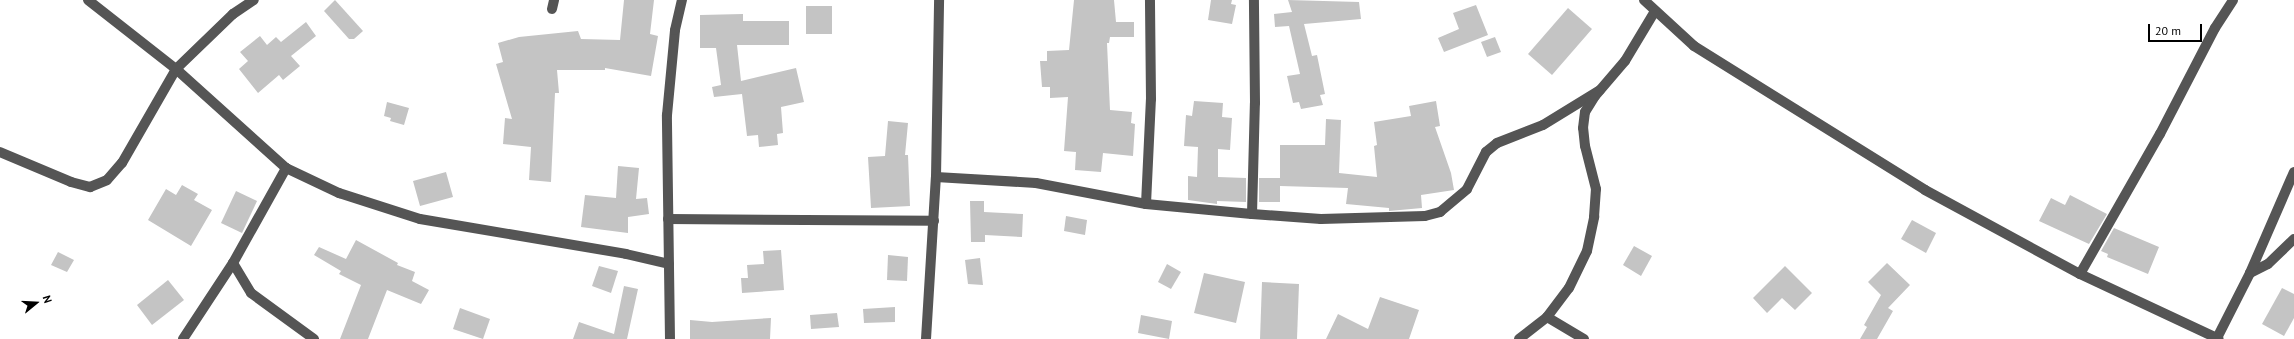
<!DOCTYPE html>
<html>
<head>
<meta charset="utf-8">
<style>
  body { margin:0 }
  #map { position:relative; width:2294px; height:339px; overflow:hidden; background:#fff; font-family:"PT Sans",sans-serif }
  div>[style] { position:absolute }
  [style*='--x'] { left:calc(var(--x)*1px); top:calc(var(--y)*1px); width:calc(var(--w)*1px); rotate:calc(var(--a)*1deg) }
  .building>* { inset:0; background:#c4c4c4 }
  .minor>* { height:10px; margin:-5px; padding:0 5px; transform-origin:5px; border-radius:5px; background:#555 }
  span { translate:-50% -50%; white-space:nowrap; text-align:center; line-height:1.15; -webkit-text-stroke:3.5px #fff; paint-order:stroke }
  .north { position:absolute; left:16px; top:283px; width:40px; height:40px; -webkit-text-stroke:3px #fff; paint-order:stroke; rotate:72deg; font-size:11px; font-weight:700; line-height:16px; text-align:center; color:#000 }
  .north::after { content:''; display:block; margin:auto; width:14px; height:18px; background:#000; clip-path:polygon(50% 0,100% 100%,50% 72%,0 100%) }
  .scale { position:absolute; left:2148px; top:24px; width:54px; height:18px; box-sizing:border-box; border:2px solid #000; border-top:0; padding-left:5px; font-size:12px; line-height:14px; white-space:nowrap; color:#000; -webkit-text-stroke:3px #fff; paint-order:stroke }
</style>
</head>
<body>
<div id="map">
  <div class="building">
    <i style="clip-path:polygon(335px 0,363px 31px,354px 39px,349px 39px,324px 11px)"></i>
    <i style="clip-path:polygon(624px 0,654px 0,650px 34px,658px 36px,651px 76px,605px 68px,605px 70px,557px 70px,559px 93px,555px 93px,551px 182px,529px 180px,531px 147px,503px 144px,505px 118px,512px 119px,496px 64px,503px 62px,498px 43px,519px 37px,578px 31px,581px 39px,620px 40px)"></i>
    <i style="clip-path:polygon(1074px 0,1114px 0,1116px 22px,1134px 22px,1134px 37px,1110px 37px,1109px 43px,1107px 43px,1110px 110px,1132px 112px,1131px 123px,1135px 124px,1133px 156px,1103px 153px,1101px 172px,1075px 170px,1076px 152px,1064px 151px,1068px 97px,1050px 98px,1050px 87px,1042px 87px,1040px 61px,1047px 61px,1047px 51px,1069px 50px)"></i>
    <i style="clip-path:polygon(1211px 0,1232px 0,1231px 4px,1236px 5px,1232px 24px,1208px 20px)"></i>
    <i style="clip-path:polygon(1288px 0,1359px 2px,1361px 19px,1304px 24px,1312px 56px,1317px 55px,1325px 94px,1320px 95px,1323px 105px,1301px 109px,1299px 102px,1293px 103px,1287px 76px,1300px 74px,1289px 26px,1275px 27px,1274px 14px,1292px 12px)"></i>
    <i style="clip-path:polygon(1476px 5px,1488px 35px,1444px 52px,1438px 38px,1459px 29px,1453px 13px)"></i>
    <i style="clip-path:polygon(806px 6px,832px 6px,832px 34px,806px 34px)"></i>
    <i style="clip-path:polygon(1568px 8px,1592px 29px,1552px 75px,1528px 54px)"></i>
    <i style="clip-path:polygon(743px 14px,743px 21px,789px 21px,789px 45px,737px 45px,741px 81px,796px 68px,804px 102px,781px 107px,783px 133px,777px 134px,778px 145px,759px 147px,758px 135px,747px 136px,742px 94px,714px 97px,712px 87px,721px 85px,716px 48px,700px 48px,700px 15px)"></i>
    <i style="clip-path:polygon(306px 22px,316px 36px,291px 56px,300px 66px,283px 80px,279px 75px,258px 93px,239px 69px,248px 61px,240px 52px,260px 36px,267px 45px,276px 37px,281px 42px)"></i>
    <i style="clip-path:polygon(1495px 37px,1501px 52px,1487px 57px,1481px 42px)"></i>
    <i style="clip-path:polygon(1194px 101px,1223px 103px,1222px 117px,1232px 118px,1230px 150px,1218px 149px,1218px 177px,1246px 178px,1246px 202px,1217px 201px,1217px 204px,1188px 200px,1188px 176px,1197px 177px,1198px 147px,1184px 146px,1186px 115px,1192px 116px)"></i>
    <i style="clip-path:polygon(1436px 101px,1440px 126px,1435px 127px,1451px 173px,1454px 190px,1421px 195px,1422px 208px,1389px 211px,1389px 208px,1346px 204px,1348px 188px,1280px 186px,1280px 202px,1259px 202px,1259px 178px,1280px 178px,1280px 145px,1325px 145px,1326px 119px,1341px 120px,1339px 173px,1377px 177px,1374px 146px,1377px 145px,1374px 122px,1411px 116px,1409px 106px)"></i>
    <i style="clip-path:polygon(387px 102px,409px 108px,404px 125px,390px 121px,391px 118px,384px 116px)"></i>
    <i style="clip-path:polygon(888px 121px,908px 123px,905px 155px,908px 155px,910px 206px,871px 208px,868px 157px,885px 156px)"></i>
    <i style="clip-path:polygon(618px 166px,639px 168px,636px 199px,647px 198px,649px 214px,628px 217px,628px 233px,581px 227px,585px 195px,616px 198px)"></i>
    <i style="clip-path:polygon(446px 172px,453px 197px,420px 206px,413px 181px)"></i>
    <i style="clip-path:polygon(182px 185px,198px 194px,194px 200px,212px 210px,191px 246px,148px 220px,166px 189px,176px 195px)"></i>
    <i style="clip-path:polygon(236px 191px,257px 201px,242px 233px,221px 223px)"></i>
    <i style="clip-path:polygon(2070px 195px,2107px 214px,2089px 244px,2039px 221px,2051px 198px,2065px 205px)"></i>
    <i style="clip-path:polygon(970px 201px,984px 201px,984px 212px,1023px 214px,1022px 237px,985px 235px,985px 242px,971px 242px)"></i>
    <i style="clip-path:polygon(1066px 216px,1087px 220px,1085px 235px,1064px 231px)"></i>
    <i style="clip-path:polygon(1912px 220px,1936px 233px,1926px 253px,1901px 239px)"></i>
    <i style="clip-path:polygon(2114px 228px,2159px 247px,2148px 274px,2107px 257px,2108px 254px,2101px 251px)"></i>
    <i style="clip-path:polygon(356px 240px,398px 263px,397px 265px,415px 272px,412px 281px,429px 290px,421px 304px,387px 290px,368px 339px,340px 339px,361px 285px,339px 274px,341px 271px,314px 255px,319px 247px,346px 259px)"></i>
    <i style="clip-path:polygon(1634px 246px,1652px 256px,1641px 276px,1623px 265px)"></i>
    <i style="clip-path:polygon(781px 250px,784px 290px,742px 293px,741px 278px,748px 278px,747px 265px,764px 264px,763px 251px)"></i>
    <i style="clip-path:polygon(58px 252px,74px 260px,67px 272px,51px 265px)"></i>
    <i style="clip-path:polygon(888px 255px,908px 257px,907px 281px,887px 280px)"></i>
    <i style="clip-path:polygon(980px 258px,983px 285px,968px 284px,965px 260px)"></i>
    <i style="clip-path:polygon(1887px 263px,1910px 285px,1888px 308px,1893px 311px,1877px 339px,1860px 339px,1867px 327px,1864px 325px,1881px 295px,1868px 282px)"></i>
    <i style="clip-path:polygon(1167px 264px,1181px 272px,1171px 289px,1158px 282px)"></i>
    <i style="clip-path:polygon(599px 266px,618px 271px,611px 293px,592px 286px)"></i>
    <i style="clip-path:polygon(1785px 266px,1812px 293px,1795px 310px,1782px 298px,1767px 313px,1753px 298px)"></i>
    <i style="clip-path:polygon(1204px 273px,1245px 282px,1236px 323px,1194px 313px)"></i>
    <i style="clip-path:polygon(168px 280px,184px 300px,152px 325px,137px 305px)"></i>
    <i style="clip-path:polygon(1262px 282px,1299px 284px,1297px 339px,1260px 339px)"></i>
    <i style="clip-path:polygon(624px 286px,638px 289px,627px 339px,573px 339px,579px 322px,614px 334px)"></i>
    <i style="clip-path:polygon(2282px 288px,2294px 294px,2294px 318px,2284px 336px,2262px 324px)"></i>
    <i style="clip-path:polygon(1380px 297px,1419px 310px,1409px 339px,1326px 339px,1338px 314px,1368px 329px)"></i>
    <i style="clip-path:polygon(895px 307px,895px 322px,864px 323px,863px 309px)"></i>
    <i style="clip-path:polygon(460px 308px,490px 319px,483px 339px,453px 329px)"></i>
    <i style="clip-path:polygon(837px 313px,839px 327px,811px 329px,810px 315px)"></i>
    <i style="clip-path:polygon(1141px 315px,1172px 321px,1169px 339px,1138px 333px)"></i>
    <i style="clip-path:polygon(771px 318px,770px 339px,690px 339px,690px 320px,712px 322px)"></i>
  </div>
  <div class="minor">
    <i style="--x:88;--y:0;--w:112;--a:38.1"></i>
    <i style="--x:176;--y:69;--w:148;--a:42"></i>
    <i style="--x:286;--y:168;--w:59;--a:25.3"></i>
    <i style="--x:339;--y:193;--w:85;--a:17.8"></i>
    <i style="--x:420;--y:219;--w:209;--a:9.6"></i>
    <i style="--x:626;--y:254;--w:44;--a:13.1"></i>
    <i style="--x:1644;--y:0;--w:68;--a:42.6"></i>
    <i style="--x:1694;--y:46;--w:272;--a:31.9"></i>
    <i style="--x:1925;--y:190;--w:176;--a:28.5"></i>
    <i style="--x:2080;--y:274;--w:153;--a:25.1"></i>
    <i style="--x:552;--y:9;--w:9;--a:-77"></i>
    <i style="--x:0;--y:152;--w:77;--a:22.9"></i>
    <i style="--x:71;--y:182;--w:20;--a:15"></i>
    <i style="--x:90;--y:187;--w:18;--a:-22"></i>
    <i style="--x:107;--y:180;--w:23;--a:-49"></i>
    <i style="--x:122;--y:163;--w:108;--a:-60.1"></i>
    <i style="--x:176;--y:69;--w:79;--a:-44"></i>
    <i style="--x:233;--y:14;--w:25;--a:-34"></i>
    <i style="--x:936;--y:177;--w:100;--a:3.4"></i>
    <i style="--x:1036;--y:183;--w:112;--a:10.8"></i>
    <i style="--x:1146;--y:204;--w:106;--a:5.4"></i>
    <i style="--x:1252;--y:214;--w:69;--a:4.1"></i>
    <i style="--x:1321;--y:219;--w:104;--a:-1.7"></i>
    <i style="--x:1425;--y:216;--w:16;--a:-15"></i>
    <i style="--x:1440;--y:212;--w:35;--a:-40"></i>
    <i style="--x:1467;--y:189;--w:42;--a:-62.8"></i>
    <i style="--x:1486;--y:152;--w:14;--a:-39"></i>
    <i style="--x:1497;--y:143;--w:49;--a:-21.4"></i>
    <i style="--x:1543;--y:125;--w:67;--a:-31.6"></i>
    <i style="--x:1146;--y:204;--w:105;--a:-87.3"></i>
    <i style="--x:1151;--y:99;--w:99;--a:-90.6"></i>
    <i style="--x:1252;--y:214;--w:111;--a:-88.5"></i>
    <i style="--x:1255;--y:103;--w:103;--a:-90.6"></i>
    <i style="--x:668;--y:219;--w:266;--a:0.4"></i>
    <i style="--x:233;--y:263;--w:35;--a:59"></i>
    <i style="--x:251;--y:293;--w:78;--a:36.1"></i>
    <i style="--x:2250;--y:273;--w:20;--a:-27"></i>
    <i style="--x:2268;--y:264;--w:36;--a:-44"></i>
    <i style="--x:2080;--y:274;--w:161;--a:-60.3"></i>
    <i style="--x:2160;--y:134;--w:119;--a:-62.6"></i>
    <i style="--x:2215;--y:28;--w:33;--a:-57"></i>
    <i style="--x:1547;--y:317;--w:43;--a:30.7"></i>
    <i style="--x:2217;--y:338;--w:73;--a:-63.1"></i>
    <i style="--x:2250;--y:273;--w:110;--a:-66.5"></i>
    <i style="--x:183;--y:339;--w:91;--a:-56.7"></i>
    <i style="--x:233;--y:263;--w:109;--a:-60.8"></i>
    <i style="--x:670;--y:339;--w:224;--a:-90.8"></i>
    <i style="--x:667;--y:115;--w:85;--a:-84.6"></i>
    <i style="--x:675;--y:30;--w:31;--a:-77"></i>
    <i style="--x:926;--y:339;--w:162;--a:-86.5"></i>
    <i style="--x:936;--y:177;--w:177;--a:-89"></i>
    <i style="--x:1519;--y:339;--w:36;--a:-38"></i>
    <i style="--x:1547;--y:317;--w:36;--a:-53"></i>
    <i style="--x:1569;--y:288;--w:41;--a:-64.1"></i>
    <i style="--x:1587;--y:251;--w:35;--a:-78"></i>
    <i style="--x:1594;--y:217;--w:28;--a:-86"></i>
    <i style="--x:1596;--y:189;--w:44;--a:-104.3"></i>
    <i style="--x:1585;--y:146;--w:18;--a:-96"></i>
    <i style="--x:1583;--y:128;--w:16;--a:-83"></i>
    <i style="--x:1585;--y:112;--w:19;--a:-58"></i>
    <i style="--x:1595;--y:96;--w:46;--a:-49.4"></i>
    <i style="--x:1625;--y:61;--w:58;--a:-59"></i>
  </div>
  <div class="north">N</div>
  <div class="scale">20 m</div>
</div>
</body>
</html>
